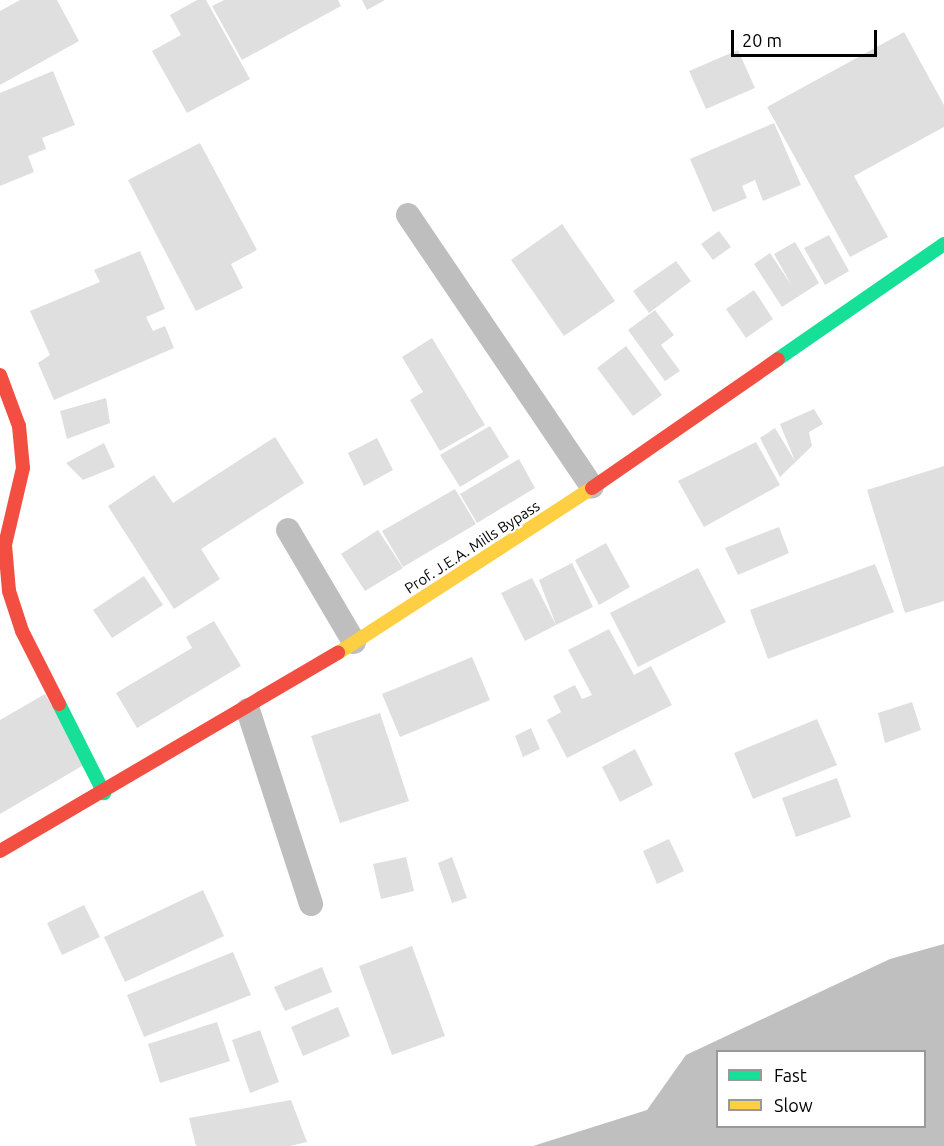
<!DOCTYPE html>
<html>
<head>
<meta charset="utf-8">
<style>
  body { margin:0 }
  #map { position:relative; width:944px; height:1146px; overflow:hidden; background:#fff; font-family:Ubuntu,sans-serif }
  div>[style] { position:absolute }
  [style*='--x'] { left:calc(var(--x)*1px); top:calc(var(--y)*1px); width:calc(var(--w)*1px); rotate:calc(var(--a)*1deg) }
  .water>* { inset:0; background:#bfbfbf }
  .building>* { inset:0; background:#dfdfdf }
  .lane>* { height:24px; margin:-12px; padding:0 12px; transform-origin:12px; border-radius:12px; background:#bebebe }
  .fast>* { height:14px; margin:-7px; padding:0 7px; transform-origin:7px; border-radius:7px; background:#16e098 }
  .slow>* { height:14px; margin:-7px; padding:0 7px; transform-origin:7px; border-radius:7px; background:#ffcf43 }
  .jam>* { height:14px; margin:-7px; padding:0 7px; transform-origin:7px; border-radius:7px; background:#f24e42 }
  span { translate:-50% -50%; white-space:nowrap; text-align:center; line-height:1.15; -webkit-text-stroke:4.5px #fff; paint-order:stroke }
  .street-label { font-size:15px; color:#000 }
  .legend { position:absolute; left:716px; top:1050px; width:210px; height:78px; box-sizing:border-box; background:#fff; border:2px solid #999; margin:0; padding:8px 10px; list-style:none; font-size:18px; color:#000 }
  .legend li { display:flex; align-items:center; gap:12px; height:30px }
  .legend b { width:30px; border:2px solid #999 }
  .scale { position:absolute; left:731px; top:30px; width:146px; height:27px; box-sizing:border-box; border:3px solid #000; border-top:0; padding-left:8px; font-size:18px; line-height:21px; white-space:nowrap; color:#000; -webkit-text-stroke:4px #fff; paint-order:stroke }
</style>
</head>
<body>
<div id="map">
  <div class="water">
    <i style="clip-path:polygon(evenodd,944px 944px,944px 1146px,533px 1146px,647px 1110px,686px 1055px,890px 959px,944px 944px,718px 1052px,924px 1052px,924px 1126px,718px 1126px,718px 1052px)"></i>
  </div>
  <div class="building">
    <i style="clip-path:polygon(20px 0,57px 0,79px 41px,0 85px,0 11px)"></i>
    <i style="clip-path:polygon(197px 0,206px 0,250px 79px,187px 113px,152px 51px,181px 35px,170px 15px)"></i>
    <i style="clip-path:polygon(224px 0,338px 0,341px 6px,242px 60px,212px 6px)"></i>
    <i style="clip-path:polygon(362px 0,385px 0,367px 10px)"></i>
    <i style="clip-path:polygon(904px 32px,944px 105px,944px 127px,854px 176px,888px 237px,850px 257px,767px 107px)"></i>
    <i style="clip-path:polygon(738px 50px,755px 88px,706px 109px,689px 71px)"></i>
    <i style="clip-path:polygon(53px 71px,75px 125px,42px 138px,46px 149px,28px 156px,34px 172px,0 186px,0 93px)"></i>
    <i style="clip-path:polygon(774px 123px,801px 185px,763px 201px,755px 180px,742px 186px,747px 198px,713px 212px,690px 159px)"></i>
    <i style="clip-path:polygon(200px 143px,257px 250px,231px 264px,243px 288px,196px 311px,128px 180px)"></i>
    <i style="clip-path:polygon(562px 224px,615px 301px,564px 336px,511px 260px)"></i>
    <i style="clip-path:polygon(719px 231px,731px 247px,713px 260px,701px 244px)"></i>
    <i style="clip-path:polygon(829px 235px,849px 271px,825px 285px,804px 248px)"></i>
    <i style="clip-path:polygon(795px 242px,819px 283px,782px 307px,754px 264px,770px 253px,792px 286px,774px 254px)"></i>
    <i style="clip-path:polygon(140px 251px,165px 309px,146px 317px,153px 331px,165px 326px,174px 348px,54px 400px,38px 363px,50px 355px,30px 311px,100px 282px,94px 270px)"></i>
    <i style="clip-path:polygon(676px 261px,691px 281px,649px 313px,633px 291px)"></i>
    <i style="clip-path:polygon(754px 290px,773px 319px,746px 338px,726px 309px)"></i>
    <i style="clip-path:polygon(655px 310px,674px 335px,661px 345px,680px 371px,665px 381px,628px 330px)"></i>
    <i style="clip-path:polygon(432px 338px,485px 425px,440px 451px,410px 400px,423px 392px,402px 357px)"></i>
    <i style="clip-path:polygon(626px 346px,662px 395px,633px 416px,597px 368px)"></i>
    <i style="clip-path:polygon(106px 398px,110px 423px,67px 439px,60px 411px)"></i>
    <i style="clip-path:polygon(814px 409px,823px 424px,809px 432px,812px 446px,780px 477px,760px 438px,775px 428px,795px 461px,780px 424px)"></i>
    <i style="clip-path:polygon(490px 426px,509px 457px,460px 487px,440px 455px)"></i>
    <i style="clip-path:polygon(275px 437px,304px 483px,201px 549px,220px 579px,174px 609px,108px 506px,154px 475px,173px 503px)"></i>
    <i style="clip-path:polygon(377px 438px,393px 470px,364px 486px,348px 453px)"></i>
    <i style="clip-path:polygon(756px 442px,780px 485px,704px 527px,678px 481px)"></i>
    <i style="clip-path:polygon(104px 443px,115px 467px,83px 480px,66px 463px)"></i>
    <i style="clip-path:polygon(519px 459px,535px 488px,477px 523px,460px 494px)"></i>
    <i style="clip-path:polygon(944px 466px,944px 601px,905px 613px,867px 490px)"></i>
    <i style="clip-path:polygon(455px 489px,476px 524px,403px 567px,382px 531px)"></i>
    <i style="clip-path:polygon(779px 527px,789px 553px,738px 575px,725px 548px)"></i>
    <i style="clip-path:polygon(378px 530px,403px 568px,365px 591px,341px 554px)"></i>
    <i style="clip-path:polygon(606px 543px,630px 587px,599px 605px,575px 560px)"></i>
    <i style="clip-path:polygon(572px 563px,593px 607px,556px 625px,539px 580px)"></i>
    <i style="clip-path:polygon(875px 564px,894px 612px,768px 659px,750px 610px)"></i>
    <i style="clip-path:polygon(698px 568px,726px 622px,638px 667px,610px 613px)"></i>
    <i style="clip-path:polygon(144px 576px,163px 605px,112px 638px,93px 610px)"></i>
    <i style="clip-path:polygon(532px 578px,556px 625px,525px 641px,501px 593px)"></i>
    <i style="clip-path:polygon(214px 621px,241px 666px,137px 728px,116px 693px,192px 648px,186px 637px)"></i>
    <i style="clip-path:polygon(609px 629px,634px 675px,651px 666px,672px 705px,567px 758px,547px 720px,561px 712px,553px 696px,575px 685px,582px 699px,592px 695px,568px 650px)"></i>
    <i style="clip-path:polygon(472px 657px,490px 700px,400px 737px,382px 694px)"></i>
    <i style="clip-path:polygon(45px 694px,87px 763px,0 814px,0 720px)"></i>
    <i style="clip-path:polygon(912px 702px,921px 730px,885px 743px,878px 713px)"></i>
    <i style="clip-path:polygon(380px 713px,409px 801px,340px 823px,311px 736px)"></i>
    <i style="clip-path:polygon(817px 719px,837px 765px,753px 799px,734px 753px)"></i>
    <i style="clip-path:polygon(531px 728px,540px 749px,523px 757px,515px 736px)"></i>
    <i style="clip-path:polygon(635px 749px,653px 785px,620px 802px,602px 767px)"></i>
    <i style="clip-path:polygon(837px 778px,851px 817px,796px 837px,782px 798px)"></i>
    <i style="clip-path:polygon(669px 839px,684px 871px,657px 884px,643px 851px)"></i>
    <i style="clip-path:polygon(406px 857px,414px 891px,381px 899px,373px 864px)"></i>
    <i style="clip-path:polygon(452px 857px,467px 898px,452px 903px,438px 863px)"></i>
    <i style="clip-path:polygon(203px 890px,224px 936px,125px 982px,104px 937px)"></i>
    <i style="clip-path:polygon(84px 905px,100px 937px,62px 955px,47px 923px)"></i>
    <i style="clip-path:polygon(412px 946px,445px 1036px,392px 1055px,359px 966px)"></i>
    <i style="clip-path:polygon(233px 952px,251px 995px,144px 1037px,127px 995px)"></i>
    <i style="clip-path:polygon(322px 967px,332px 992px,285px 1011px,274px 987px)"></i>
    <i style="clip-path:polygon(338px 1007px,350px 1036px,303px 1056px,291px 1027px)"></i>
    <i style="clip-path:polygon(217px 1022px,230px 1061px,160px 1083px,148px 1044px)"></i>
    <i style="clip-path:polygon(260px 1030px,279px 1082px,250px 1093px,232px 1040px)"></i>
    <i style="clip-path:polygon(291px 1100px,307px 1142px,290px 1146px,196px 1146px,189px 1118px)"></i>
  </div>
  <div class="lane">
    <i style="--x:408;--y:215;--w:328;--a:55.9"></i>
    <i style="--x:288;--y:530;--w:130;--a:59.5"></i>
    <i style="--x:248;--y:710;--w:204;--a:72"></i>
  </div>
  <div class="fast">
    <i style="--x:778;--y:359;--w:202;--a:-34.7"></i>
    <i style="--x:59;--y:704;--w:100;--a:63.2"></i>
  </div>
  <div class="slow">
    <i style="--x:338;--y:653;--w:303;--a:-33"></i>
  </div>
  <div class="jam">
    <i style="--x:0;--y:375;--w:54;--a:69.6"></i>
    <i style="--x:19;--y:426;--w:42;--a:84.6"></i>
    <i style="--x:23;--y:468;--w:79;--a:103.2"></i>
    <i style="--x:5;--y:545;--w:46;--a:85"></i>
    <i style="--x:9;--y:591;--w:42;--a:72"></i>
    <i style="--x:22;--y:631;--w:82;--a:63.1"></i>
    <i style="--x:592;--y:488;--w:226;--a:-34.7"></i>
    <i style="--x:0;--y:851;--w:392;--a:-30.4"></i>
  </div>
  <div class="street-label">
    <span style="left:472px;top:547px;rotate:-33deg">Prof. J.E.A. Mills Bypass</span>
  </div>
  <ul class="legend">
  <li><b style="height:8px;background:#16e098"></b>Fast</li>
  <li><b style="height:8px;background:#ffcf43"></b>Slow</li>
  </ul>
  <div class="scale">20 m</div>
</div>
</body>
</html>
